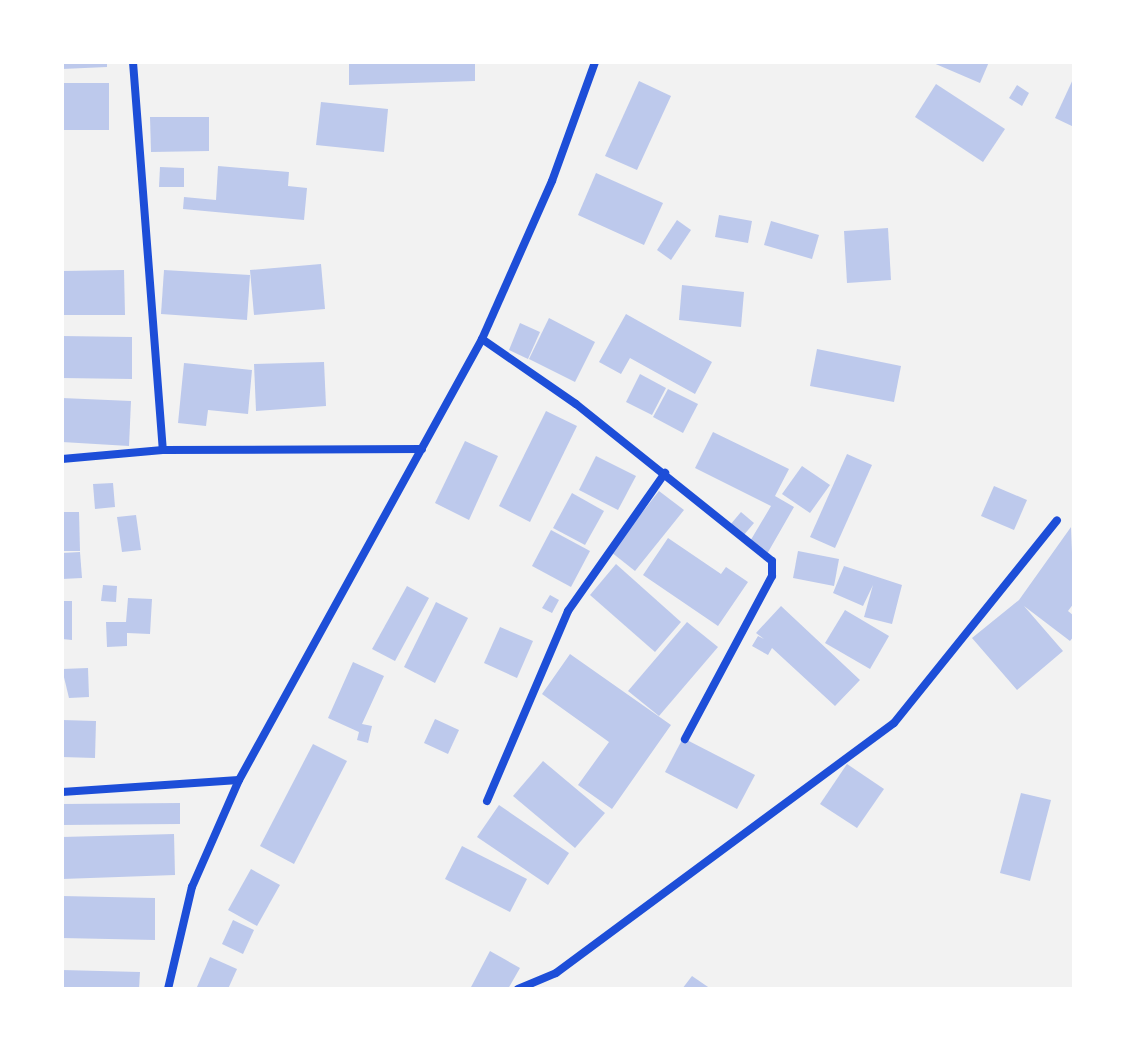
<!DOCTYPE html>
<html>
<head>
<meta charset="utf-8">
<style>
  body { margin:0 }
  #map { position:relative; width:1136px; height:1051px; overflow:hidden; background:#f2f2f2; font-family:Montserrat,sans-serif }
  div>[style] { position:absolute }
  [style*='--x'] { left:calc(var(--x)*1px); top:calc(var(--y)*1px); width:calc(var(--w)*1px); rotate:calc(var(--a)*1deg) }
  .building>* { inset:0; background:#bdc9ec }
  .minor>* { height:8px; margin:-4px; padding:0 4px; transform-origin:4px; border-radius:4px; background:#1d4ed8 }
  span { translate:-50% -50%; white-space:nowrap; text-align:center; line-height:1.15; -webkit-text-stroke:6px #fff; paint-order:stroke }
  .frame { position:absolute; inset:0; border:64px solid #fff; pointer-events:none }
</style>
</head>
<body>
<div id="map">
  <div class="building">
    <i style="clip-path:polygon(62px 62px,107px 62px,107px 67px,62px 69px)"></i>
    <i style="clip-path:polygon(409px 62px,475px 62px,475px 81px,349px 85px,349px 64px)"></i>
    <i style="clip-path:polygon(931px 62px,989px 62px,980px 83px)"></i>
    <i style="clip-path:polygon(1074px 77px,1074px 127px,1055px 118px)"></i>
    <i style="clip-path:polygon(639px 81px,671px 96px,637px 170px,605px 156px)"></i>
    <i style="clip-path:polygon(62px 83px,109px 83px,109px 130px,62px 130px)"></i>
    <i style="clip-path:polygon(936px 84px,1005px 129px,983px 162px,915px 117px)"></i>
    <i style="clip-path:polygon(1017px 85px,1029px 93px,1022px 106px,1009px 98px)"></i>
    <i style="clip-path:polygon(321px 102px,388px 109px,384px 152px,316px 145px)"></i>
    <i style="clip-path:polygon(150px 117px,209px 117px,209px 151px,151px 152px)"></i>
    <i style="clip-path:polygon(218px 166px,289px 172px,288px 186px,307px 188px,304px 220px,183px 209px,184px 197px,216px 200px)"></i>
    <i style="clip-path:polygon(160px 167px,184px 168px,184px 187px,159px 187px)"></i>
    <i style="clip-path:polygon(596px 173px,663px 203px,644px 245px,578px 215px)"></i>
    <i style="clip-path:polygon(719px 215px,752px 221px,748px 243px,715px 237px)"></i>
    <i style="clip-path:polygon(677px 220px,691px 230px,671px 260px,657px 250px)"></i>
    <i style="clip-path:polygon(771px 221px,819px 235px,812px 259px,764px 245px)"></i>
    <i style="clip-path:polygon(888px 228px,891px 280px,847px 283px,844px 231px)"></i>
    <i style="clip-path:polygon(321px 264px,325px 309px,254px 315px,250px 270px)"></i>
    <i style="clip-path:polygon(124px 270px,125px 315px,62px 315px,62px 271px)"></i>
    <i style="clip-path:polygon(164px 270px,250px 275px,247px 320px,161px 314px)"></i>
    <i style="clip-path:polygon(682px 285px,744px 292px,741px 327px,679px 320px)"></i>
    <i style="clip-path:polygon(626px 314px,712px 362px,695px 394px,630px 358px,621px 374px,599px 362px)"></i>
    <i style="clip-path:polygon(549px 318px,595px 342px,575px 382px,529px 359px)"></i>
    <i style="clip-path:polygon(520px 323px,540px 332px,528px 359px,509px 350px)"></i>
    <i style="clip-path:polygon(62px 336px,132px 337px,132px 379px,62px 378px)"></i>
    <i style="clip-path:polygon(817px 349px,901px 366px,894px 402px,810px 386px)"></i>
    <i style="clip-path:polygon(324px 362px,326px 406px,256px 411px,254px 364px)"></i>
    <i style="clip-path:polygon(184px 363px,252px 370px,248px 414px,208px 410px,206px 426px,178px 423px)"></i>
    <i style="clip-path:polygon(640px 374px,666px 388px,652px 415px,626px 402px)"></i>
    <i style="clip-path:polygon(668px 389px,698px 404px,683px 433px,653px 417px)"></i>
    <i style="clip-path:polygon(62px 398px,131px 401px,129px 446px,62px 442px)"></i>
    <i style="clip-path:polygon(546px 411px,577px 426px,530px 522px,499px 506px)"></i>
    <i style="clip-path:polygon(713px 432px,789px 469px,775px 496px,794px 507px,767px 554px,749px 543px,771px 506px,695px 468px)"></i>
    <i style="clip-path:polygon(465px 441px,498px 456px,469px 520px,435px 503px)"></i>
    <i style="clip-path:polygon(847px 454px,872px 465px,835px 548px,810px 537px)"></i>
    <i style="clip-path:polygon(596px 456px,636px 476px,618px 510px,579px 490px)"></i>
    <i style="clip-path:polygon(802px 466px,830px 485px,810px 513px,782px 494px)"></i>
    <i style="clip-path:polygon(113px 483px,115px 507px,95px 509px,93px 484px)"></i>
    <i style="clip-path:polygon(994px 486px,1027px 500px,1014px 530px,981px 516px)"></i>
    <i style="clip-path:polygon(659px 491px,684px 510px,635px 571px,611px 552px)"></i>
    <i style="clip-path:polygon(572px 493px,604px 511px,585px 545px,553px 528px)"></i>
    <i style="clip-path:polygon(62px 512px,79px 512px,80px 551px,62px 551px)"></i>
    <i style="clip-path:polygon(741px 512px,754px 523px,743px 536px,730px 525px)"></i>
    <i style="clip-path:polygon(136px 515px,141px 550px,122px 552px,117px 517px)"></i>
    <i style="clip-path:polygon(1071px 527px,1074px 603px,1068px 611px,1074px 616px,1074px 636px,1070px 641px,1024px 606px,1063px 651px,1017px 690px,972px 638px,1019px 600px)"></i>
    <i style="clip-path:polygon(551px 530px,590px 551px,571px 587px,532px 566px)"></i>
    <i style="clip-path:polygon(668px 538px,721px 574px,726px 567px,748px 582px,718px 626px,643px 575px)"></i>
    <i style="clip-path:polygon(798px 551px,839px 559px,834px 586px,793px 578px)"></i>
    <i style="clip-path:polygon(80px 552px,82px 578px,62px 579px,62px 553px)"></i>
    <i style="clip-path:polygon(616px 564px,681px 622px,655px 652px,590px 595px)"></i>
    <i style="clip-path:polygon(844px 566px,902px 585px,892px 624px,864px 617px,873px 585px,863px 606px,833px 593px)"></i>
    <i style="clip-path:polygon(103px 585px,117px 586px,116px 602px,101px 601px)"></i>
    <i style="clip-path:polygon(407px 586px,429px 598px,395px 661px,372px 649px)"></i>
    <i style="clip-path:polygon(550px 595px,559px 600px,552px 613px,542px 608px)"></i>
    <i style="clip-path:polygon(128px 598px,152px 599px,150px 634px,127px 633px,127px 646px,107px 647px,106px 622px,126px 622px)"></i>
    <i style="clip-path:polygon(62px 601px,72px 601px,72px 640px,62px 639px)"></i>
    <i style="clip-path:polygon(436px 602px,468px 618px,435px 683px,404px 667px)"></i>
    <i style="clip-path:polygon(781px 606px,860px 680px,835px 706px,772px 648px,768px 655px,752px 646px,758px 636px,764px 639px,756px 633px)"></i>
    <i style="clip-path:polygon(845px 610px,889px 636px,870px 669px,825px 643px)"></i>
    <i style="clip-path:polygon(687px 622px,718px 647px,659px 716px,628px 691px)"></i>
    <i style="clip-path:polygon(500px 627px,533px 641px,517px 678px,484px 663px)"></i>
    <i style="clip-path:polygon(570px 654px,671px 725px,612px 809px,578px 785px,609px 742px,542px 694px)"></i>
    <i style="clip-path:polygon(353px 662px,384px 676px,362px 724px,372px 726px,368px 743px,357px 740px,359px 732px,328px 718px)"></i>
    <i style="clip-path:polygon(88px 668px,89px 697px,69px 698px,62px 669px)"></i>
    <i style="clip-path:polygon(435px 719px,459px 730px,448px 754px,424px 743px)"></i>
    <i style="clip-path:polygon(62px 720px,96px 721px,95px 758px,62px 757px)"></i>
    <i style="clip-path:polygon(683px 738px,755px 775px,737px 809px,665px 772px)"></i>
    <i style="clip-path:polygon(313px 744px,347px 761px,294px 864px,260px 846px)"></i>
    <i style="clip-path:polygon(543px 761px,605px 813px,575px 848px,513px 796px)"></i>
    <i style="clip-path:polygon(847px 764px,884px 789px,857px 828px,820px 804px)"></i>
    <i style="clip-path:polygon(1021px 793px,1051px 800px,1030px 881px,1000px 873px)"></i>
    <i style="clip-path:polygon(180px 803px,180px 824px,62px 825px,62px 804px)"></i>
    <i style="clip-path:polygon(499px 805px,569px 853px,548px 885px,477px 837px)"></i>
    <i style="clip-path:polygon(174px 834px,175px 875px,62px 879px,62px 837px)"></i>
    <i style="clip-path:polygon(462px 846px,527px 879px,510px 912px,445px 879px)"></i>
    <i style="clip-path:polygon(251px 869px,280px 885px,257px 926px,228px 910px)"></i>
    <i style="clip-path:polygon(62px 896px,155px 898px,155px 940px,62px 938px)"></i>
    <i style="clip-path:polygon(233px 920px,254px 930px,243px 954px,222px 944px)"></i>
    <i style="clip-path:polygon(490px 951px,520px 968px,508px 989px,470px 989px)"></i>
    <i style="clip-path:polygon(210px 957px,237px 969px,228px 989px,197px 987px)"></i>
    <i style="clip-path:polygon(62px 970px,140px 972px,139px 989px,62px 989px)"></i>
    <i style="clip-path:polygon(692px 976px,711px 989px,682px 989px)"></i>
  </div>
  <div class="minor">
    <i style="--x:133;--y:62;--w:389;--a:85.6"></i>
    <i style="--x:482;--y:339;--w:114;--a:34.7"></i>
    <i style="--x:576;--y:404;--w:251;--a:38.7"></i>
    <i style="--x:772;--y:561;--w:15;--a:90"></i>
    <i style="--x:772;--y:576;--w:185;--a:118.1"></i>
    <i style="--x:62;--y:459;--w:101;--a:-5.1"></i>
    <i style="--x:163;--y:450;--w:259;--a:-0.2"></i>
    <i style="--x:62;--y:792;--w:177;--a:-3.9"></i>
    <i style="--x:487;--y:801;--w:207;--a:-66.9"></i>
    <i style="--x:568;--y:611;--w:169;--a:-54.9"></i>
    <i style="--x:168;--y:989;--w:105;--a:-76.8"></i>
    <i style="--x:192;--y:887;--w:117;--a:-66.3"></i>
    <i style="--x:239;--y:780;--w:504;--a:-61.14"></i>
    <i style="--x:482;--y:339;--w:173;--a:-66.1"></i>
    <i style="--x:552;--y:181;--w:127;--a:-70.1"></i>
    <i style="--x:518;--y:989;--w:41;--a:-22.8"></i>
    <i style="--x:556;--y:973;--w:420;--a:-36.5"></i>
    <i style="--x:894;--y:723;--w:260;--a:-51.2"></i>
  </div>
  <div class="frame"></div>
</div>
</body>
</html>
